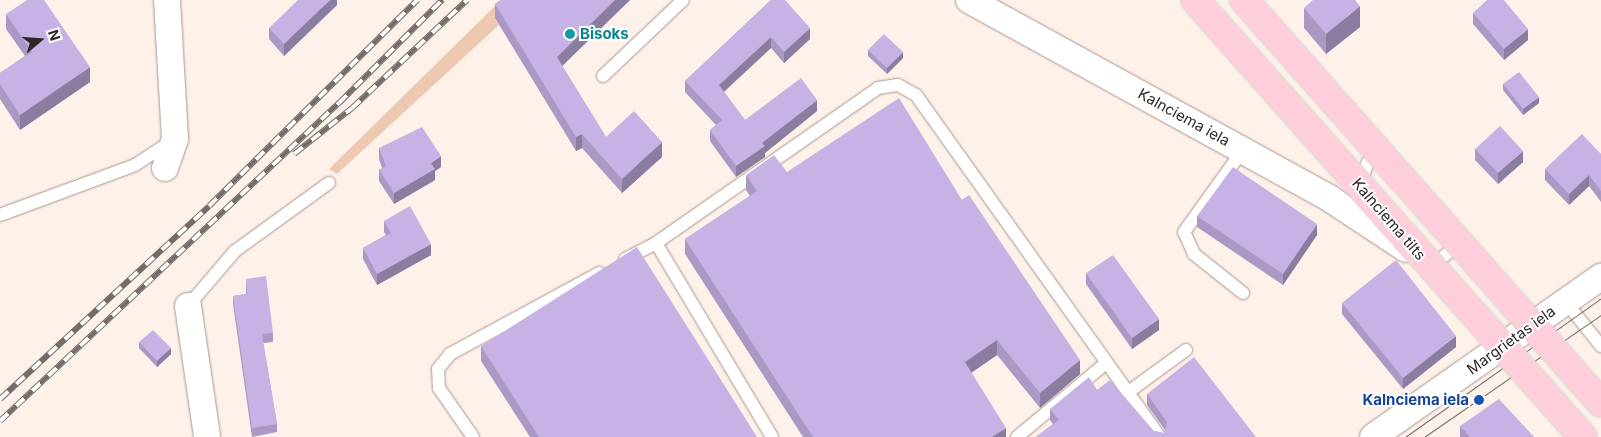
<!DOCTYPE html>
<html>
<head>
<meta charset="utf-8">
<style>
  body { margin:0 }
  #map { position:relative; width:1601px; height:437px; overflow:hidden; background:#fdf1ea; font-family:Inter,sans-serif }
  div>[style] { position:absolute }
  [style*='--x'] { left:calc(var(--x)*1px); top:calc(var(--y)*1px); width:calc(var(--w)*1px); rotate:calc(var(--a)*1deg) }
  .green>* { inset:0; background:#edc9b4 }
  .roads { filter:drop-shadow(0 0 1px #aa978c) drop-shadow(0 0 1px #aa978c) }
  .service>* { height:12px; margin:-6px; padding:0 6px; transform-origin:6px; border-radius:6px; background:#fff }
  .minor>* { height:26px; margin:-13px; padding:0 13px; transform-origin:13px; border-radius:13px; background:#fff }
  .tram>* { height:1px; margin:-0.5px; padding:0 0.5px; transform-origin:0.5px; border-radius:0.5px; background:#746c67 }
  .rail>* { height:5.5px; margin-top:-2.75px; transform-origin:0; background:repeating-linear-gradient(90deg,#fff 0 11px,#746c67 0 22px); box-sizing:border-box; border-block:1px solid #746c67 }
  .bridges { filter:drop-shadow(0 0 1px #d5d4d3) drop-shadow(0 0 1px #d5d4d3) }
  .primary-bridge>* { height:28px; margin:-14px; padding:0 14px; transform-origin:14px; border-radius:14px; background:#feceda }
  .wall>* { inset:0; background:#aa99c5 }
  .shaded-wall>* { inset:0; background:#8b7da0 }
  .building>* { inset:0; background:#c6b2e5 }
  .dots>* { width:14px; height:14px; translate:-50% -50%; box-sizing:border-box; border:2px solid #fff; border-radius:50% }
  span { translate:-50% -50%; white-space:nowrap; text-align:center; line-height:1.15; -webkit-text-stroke:4px #fff; paint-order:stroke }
  .culture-label { font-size:15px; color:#0d838f; font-weight:700 }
  .left { translate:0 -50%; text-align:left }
  .street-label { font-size:15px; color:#2f2824 }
  .transit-label { font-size:15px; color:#164399; font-weight:700 }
  .right { translate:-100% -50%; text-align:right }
  .north { position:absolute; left:15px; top:15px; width:50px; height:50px; -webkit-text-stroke:4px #fff; paint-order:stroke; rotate:72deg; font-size:14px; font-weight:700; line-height:20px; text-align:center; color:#2f2824 }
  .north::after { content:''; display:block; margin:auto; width:18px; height:22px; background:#2f2824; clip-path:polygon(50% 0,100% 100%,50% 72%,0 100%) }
</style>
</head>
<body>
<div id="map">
  <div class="green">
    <i style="clip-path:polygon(501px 0,522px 0,495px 19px,499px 25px,337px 174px,329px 169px)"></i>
  </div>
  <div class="roads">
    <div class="service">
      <i style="--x:603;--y:76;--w:110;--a:-43.5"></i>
      <i style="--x:1360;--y:185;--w:24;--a:-71"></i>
      <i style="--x:1368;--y:162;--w:18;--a:-47"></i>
      <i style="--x:0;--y:215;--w:144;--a:-20.3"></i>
      <i style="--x:135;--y:165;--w:44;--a:-33"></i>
      <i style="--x:656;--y:243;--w:226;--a:59.1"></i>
      <i style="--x:625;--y:259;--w:35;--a:-27"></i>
      <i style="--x:656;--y:243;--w:271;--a:-34.9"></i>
      <i style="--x:878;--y:88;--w:20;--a:-9"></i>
      <i style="--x:898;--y:85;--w:21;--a:29"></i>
      <i style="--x:916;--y:95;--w:420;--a:54.5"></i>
      <i style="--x:1430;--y:269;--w:42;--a:-42.1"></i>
      <i style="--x:1243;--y:293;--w:63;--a:-141.5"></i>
      <i style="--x:1194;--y:254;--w:24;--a:-114"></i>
      <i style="--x:1184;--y:232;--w:101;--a:-54.3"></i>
      <i style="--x:1565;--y:301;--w:58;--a:51.3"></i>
      <i style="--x:188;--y:306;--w:72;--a:-49.5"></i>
      <i style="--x:235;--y:251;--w:116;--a:-35.9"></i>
      <i style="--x:1127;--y:393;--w:73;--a:-36.1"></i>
      <i style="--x:473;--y:437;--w:60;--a:-124.8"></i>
      <i style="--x:439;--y:388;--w:19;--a:-93"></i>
      <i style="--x:438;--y:369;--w:19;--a:-51"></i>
      <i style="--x:450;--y:354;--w:170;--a:-28.5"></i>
      <i style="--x:1017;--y:437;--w:114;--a:-39.7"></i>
    </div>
    <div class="minor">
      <i style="--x:969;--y:0;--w:411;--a:28.8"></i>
      <i style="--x:1329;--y:198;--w:92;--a:33.5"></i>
      <i style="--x:165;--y:168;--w:31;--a:-71"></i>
      <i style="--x:175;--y:139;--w:139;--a:-93.3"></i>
      <i style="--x:188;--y:306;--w:132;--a:81.7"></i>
      <i style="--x:1373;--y:437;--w:279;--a:-35.1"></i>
    </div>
  </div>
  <div class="tram">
    <i style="--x:1405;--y:437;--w:240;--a:-35.3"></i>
    <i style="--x:1424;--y:437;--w:215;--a:-34.6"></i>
  </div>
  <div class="rail">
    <i style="--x:294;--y:154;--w:74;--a:-38.4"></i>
    <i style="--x:352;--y:108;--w:158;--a:-43.2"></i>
    <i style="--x:0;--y:399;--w:284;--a:-42.7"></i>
    <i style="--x:209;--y:206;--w:293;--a:-44.7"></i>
    <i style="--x:0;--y:421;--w:465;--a:-43.2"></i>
    <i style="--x:339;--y:103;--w:146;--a:-45"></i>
  </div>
  <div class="bridges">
    <div class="primary-bridge">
      <i style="--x:1195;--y:0;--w:584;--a:48.4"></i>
      <i style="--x:1244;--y:0;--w:538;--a:48.46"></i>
    </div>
  </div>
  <div class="wall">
    <i style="clip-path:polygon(337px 0,337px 5px,284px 56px,269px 39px,269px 28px)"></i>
    <i style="clip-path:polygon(501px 0,630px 0,562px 66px,606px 137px,662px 157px,622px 193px,582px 148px,576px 151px,495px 18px,495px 4px)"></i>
    <i style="clip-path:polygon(771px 0,810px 39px,784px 63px,771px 48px,724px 92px,745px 120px,817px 111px,765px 153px,765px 157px,736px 177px,710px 141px,710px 130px,716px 125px,685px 92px,685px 81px)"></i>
    <i style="clip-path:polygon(1304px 8px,1360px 27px,1326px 54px,1304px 28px)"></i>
    <i style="clip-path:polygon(1473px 13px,1528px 40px,1504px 60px,1473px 24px)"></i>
    <i style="clip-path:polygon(6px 14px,90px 82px,20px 130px,0 99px,0 73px,25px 56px,6px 29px)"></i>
    <i style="clip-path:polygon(868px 50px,903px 58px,887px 74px,868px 56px)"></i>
    <i style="clip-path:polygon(1503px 84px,1539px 103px,1523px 115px,1503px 90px)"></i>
    <i style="clip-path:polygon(379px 148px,441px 167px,435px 171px,435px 180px,394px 204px,379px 181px,379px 170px,382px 168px,379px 159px)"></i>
    <i style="clip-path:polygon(1475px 149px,1523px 162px,1498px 184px,1475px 160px)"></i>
    <i style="clip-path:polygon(1601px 154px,1601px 202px,1589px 186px,1569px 205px,1545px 180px,1545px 169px)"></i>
    <i style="clip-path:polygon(787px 172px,962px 200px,1080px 374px,1040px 408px,997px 355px,971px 373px,1006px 437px,803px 437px,685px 254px,685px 239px,750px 196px,746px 190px,746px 175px)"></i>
    <i style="clip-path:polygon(1197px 216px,1317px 235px,1283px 285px,1197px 227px)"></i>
    <i style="clip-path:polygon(384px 221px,431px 255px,377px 285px,363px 259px,363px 248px,386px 235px,384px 232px)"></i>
    <i style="clip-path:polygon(1086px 273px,1159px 330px,1132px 349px,1086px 284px)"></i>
    <i style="clip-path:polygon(246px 279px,273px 333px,273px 342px,263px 343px,277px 424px,277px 432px,252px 437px,233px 304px,233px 296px,246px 294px)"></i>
    <i style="clip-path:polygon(1342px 303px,1456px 347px,1403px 389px,1342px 314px)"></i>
    <i style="clip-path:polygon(139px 342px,171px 354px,157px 367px,139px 348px)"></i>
    <i style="clip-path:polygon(481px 346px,757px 437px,530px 437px,481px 361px)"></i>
    <i style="clip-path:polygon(1097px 390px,1154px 431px,1164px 433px,1165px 430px,1147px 405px,1147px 394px,1256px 437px,1036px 437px,1053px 424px,1050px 420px,1050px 409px)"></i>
    <i style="clip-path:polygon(1460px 426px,1534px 437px,1460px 437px)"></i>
  </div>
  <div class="shaded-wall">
    <i style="clip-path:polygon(330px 0,337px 0,337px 5px,284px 56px,284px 44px)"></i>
    <i style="clip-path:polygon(615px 0,630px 0,557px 71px,557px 57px)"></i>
    <i style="clip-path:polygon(1360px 6px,1360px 27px,1326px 54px,1326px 34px)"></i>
    <i style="clip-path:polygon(810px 28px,810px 39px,784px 63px,784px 52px)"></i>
    <i style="clip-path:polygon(1528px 29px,1528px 40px,1504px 60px,1504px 49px)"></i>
    <i style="clip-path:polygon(771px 37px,771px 48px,719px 96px,719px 85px)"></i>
    <i style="clip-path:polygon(903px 52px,903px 58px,887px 74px,887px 68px)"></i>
    <i style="clip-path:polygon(90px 67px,90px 82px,20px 130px,20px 115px)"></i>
    <i style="clip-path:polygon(1539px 97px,1539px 103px,1523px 115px,1523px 109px)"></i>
    <i style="clip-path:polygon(817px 100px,817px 111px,765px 153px,765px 157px,736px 177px,736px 166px,762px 143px)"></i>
    <i style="clip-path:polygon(582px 134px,582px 148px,576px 151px,576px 137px)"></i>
    <i style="clip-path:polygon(662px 142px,662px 157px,622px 193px,622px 179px)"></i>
    <i style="clip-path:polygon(1523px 151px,1523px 162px,1498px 184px,1498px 173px)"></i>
    <i style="clip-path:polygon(441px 156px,441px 167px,435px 171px,435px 180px,394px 204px,394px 193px,431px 163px)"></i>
    <i style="clip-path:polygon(1589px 175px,1589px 186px,1569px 205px,1569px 194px)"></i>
    <i style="clip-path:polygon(1317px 224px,1317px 235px,1283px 285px,1283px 274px)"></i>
    <i style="clip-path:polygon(431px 244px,431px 255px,377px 285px,377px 274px)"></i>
    <i style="clip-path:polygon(1159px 319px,1159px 330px,1132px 349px,1132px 338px)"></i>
    <i style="clip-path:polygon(1456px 336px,1456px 347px,1403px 389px,1403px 378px)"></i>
    <i style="clip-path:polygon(997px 340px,997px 355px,965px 377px,965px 362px)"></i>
    <i style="clip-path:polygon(171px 348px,171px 354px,157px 367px,157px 361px)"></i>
    <i style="clip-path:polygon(1080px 360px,1080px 374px,1040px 408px,1040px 393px)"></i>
    <i style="clip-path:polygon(1006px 428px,1006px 437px,992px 437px)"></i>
  </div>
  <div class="building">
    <i style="clip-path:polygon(27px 0,44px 0,90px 67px,20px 115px,0 84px,0 73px,32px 52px,6px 14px)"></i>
    <i style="clip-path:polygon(298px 0,330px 0,284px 44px,269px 28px)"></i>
    <i style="clip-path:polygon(501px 0,615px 0,557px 57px,606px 137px,634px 111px,662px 142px,622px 179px,582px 134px,576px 137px,495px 4px)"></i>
    <i style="clip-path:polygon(771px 0,785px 0,810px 28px,784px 52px,771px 37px,719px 85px,745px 120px,801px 78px,817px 100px,762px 143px,765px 146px,736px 166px,710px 130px,722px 120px,685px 81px)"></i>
    <i style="clip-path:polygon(1313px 0,1355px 0,1360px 6px,1326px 34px,1304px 8px)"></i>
    <i style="clip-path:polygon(1487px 0,1504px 0,1528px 29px,1504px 49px,1473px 13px)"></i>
    <i style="clip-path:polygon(884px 34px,903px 52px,887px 68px,868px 50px)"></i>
    <i style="clip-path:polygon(1519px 72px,1539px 97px,1523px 109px,1503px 84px)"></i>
    <i style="clip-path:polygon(899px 98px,962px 200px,969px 195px,1080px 360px,1040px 393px,997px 340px,965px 362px,1006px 428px,992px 437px,813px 437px,685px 239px,757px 191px,746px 175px,774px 155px,787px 172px)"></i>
    <i style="clip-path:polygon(1500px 126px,1523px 151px,1498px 173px,1475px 149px)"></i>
    <i style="clip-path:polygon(422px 127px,441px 156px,431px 163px,435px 169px,394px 193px,379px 170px,386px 166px,379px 148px)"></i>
    <i style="clip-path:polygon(1582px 134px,1601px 154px,1601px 191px,1589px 175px,1569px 194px,1545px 169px)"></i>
    <i style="clip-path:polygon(1233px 167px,1317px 224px,1283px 274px,1197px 216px)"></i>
    <i style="clip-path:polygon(410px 206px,431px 244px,377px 274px,363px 248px,391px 233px,384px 221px)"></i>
    <i style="clip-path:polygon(637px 247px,757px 437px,539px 437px,481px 346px)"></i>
    <i style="clip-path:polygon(1113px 255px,1159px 319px,1132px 338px,1086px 273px)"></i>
    <i style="clip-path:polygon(1396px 260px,1456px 336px,1403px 378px,1342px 303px)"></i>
    <i style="clip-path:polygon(266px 276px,273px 333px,262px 334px,277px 424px,252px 428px,233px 296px,247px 294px,246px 279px)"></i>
    <i style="clip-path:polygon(153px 330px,171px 348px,157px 361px,139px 342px)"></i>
    <i style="clip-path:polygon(1194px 357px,1256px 437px,1036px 437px,1059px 420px,1050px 409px,1089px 377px,1097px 390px,1110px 380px,1154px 431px,1164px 433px,1167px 422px,1147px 394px)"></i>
    <i style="clip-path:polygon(1499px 399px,1534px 437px,1470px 437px,1460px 426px)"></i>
  </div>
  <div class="dots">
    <i style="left:570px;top:34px;background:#0f9aa8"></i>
    <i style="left:1479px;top:400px;background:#1a4fb4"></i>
  </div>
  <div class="culture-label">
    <span class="left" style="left:580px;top:34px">Bisoks</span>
  </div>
  <div class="street-label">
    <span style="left:1184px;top:117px;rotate:29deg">Kalnciema iela</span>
    <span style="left:1389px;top:219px;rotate:49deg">Kalnciema tilts</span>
    <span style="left:1511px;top:340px;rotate:-36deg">Margrietas iela</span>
  </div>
  <div class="transit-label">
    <span class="right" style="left:1469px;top:400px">Kalnciema iela</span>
  </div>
  <div class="north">N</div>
</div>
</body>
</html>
